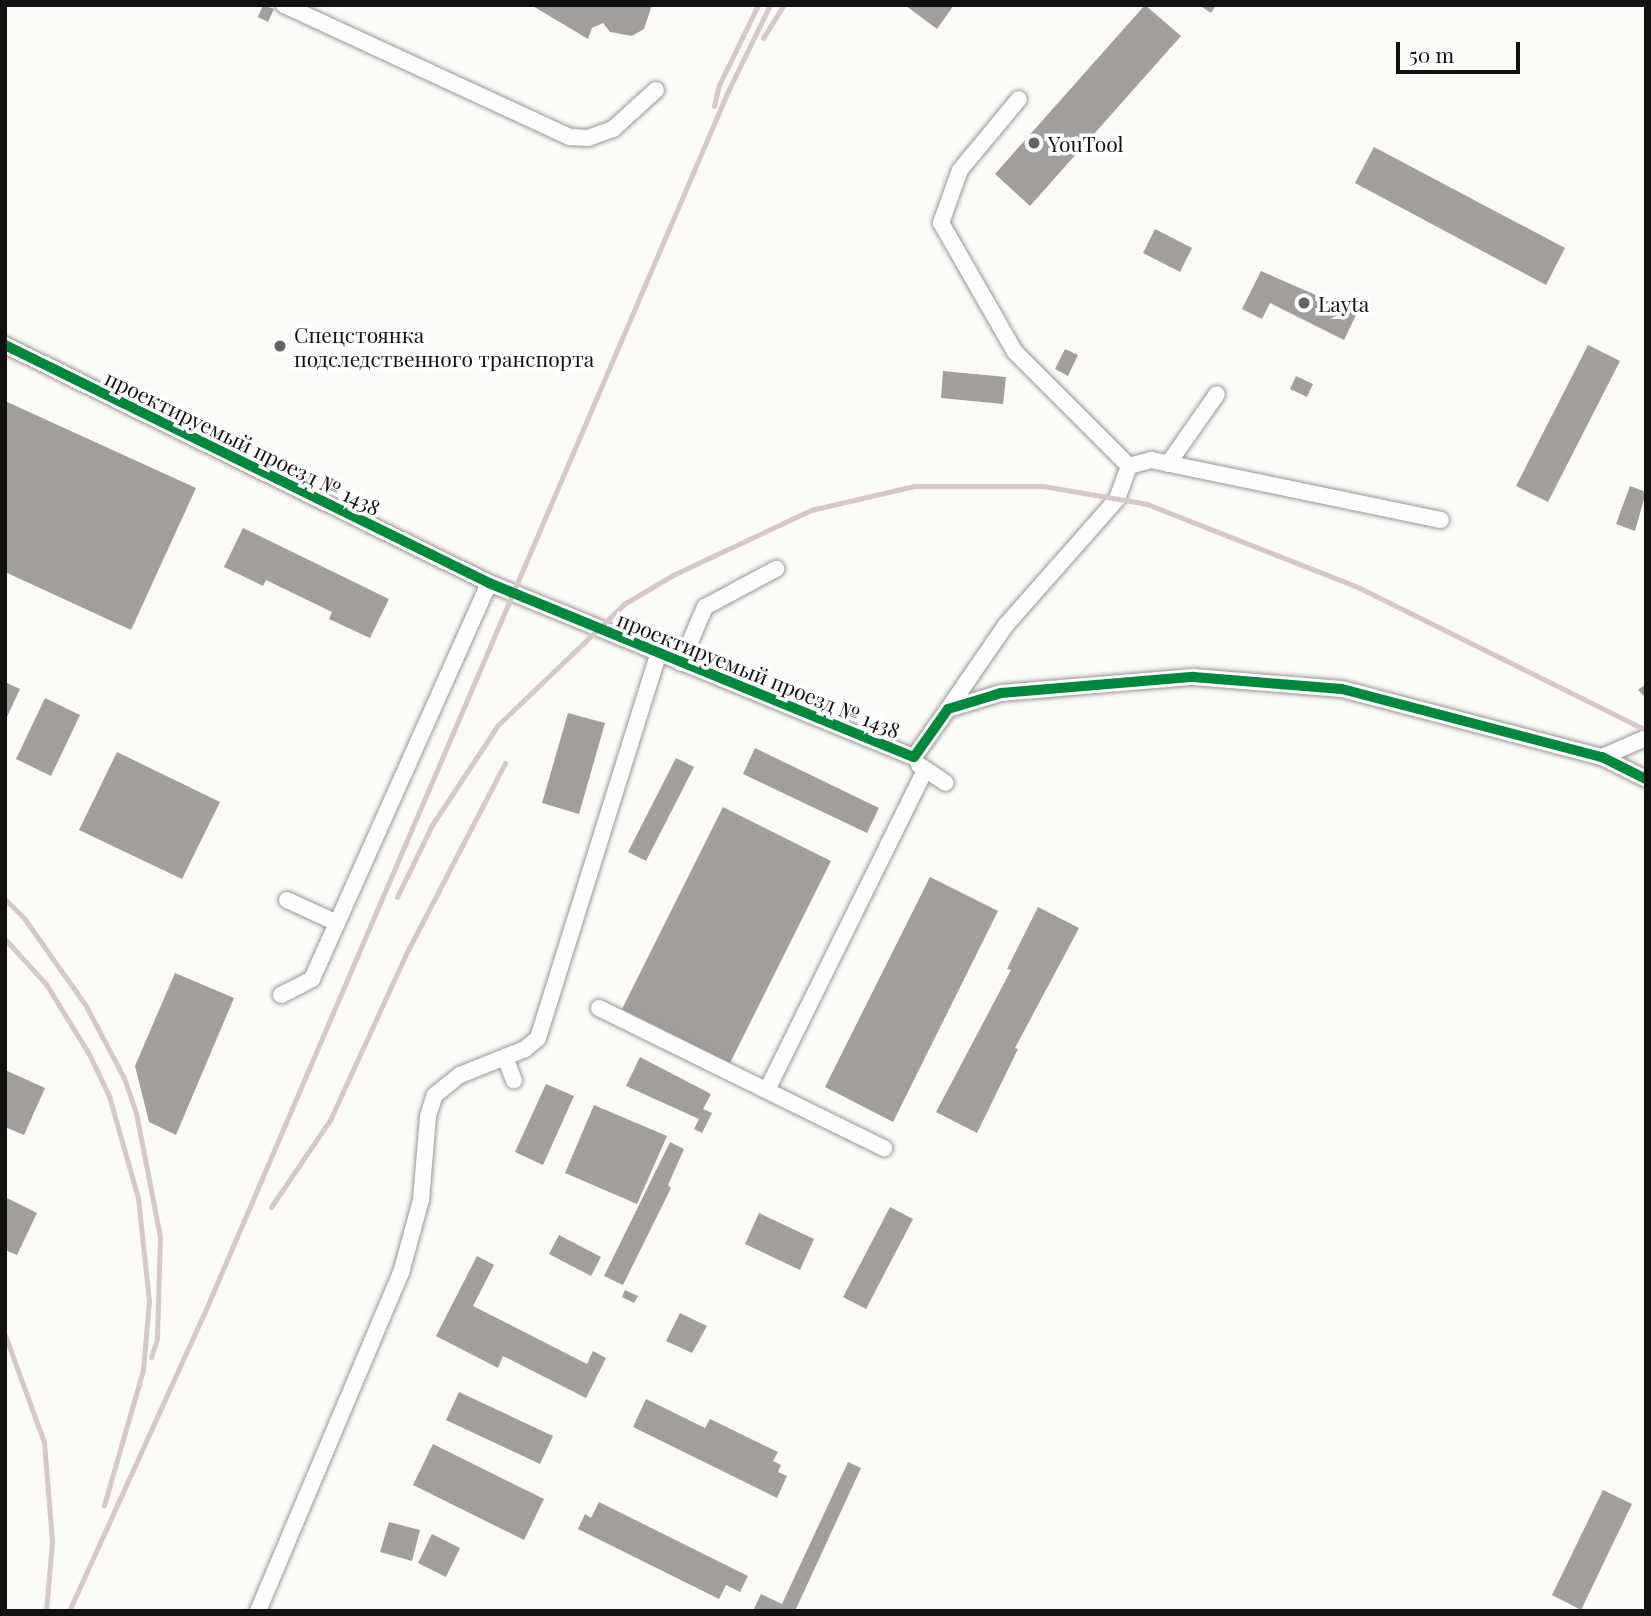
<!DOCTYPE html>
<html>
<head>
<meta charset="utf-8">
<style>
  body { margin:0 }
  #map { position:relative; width:1651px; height:1616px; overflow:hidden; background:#fdfbf7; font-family:"Playfair Display",serif }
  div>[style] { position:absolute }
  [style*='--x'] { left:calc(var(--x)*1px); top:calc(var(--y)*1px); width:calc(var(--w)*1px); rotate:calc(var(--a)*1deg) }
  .building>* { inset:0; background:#a19e9c }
  .roads { filter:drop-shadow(0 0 2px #979695) drop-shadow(0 0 2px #979695) }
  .minor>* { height:16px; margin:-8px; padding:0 8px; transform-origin:8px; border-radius:8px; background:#fffefe }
  .rail>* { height:5px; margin:-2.5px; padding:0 2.5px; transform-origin:2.5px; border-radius:2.5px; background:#d8c7c8 }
  .cycleway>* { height:10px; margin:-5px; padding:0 5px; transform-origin:5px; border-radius:5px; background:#00873e }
  .dots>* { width:19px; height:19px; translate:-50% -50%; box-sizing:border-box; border:4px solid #fff; border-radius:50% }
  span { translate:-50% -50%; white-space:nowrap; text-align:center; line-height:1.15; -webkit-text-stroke:7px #fff; paint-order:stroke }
  .poi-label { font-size:21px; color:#111 }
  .left { translate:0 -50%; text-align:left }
  .street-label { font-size:21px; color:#111 }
  .frame { position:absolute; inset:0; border:7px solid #111; pointer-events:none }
  .scale { position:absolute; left:1396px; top:42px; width:124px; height:32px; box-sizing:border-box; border:4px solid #111; border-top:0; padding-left:9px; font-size:21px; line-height:24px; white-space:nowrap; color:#111; -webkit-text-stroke:5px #fff; paint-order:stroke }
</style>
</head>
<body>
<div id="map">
  <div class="building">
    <i style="clip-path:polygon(263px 5px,274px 9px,268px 22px,258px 17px)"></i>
    <i style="clip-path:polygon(531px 5px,652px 5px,644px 29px,632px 36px,610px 32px,603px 23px,592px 28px,588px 39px)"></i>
    <i style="clip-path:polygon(905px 5px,954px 5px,937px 29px)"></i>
    <i style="clip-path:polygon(1145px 5px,1181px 36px,1030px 206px,995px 174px)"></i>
    <i style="clip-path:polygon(1199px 5px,1216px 5px,1211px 13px)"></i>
    <i style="clip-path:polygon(1374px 147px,1565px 248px,1546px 285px,1355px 183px)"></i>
    <i style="clip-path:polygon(1155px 229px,1192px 248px,1180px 272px,1143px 253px)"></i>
    <i style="clip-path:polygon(1261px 271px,1357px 313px,1344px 340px,1270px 303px,1262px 319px,1242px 309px)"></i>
    <i style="clip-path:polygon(1588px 345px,1620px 361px,1548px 502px,1516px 486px)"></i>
    <i style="clip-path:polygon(1065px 349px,1078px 355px,1068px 376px,1055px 369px)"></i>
    <i style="clip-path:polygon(943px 371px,1006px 377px,1003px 404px,941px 398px)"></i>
    <i style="clip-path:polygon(1296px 376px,1313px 384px,1307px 397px,1290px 389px)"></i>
    <i style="clip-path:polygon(5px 401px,196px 488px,131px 630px,5px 572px)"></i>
    <i style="clip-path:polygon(1630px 486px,1646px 492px,1635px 531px,1616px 524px)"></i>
    <i style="clip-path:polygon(243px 528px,389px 599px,370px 638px,329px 619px,332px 612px,266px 580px,263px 586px,224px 567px)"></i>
    <i style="clip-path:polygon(5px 682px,20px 689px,5px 721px)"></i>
    <i style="clip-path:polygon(1646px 684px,1646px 698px,1638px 690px)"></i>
    <i style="clip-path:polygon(45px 698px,80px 715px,51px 776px,16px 759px)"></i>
    <i style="clip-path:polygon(568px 713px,605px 723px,579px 814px,542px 803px)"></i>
    <i style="clip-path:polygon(755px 748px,879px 808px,867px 833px,743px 774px)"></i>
    <i style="clip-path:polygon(117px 752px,220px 802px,182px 879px,79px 830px)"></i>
    <i style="clip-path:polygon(676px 758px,694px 767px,646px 861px,628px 852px)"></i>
    <i style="clip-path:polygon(723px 807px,831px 861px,730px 1063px,622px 1009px)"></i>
    <i style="clip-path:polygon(930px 877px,998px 911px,893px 1122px,825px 1087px)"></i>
    <i style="clip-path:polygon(1038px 907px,1079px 928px,1015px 1048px,1018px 1049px,977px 1133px,936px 1112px,1011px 970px,1007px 969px)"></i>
    <i style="clip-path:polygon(175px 973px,234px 998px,176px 1135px,149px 1122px,135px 1066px)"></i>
    <i style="clip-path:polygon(640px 1057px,711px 1094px,703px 1109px,712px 1113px,702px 1133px,694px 1129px,699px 1119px,626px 1086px)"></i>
    <i style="clip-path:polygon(5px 1070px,45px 1088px,24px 1135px,5px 1127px)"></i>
    <i style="clip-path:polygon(546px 1084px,574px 1096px,543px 1165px,515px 1152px)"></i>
    <i style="clip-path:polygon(594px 1105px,667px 1136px,637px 1204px,565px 1173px)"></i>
    <i style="clip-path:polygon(670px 1142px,684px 1149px,668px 1185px,671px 1188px,623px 1285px,604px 1276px)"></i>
    <i style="clip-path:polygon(5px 1197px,37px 1213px,17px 1255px,5px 1250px)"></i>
    <i style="clip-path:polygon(890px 1207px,913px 1219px,866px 1309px,843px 1297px)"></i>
    <i style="clip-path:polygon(759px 1213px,814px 1239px,800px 1270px,745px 1244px)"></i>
    <i style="clip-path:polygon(559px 1235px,601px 1257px,591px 1276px,549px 1254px)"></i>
    <i style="clip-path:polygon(477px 1256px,494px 1265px,473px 1306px,587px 1364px,593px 1351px,606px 1358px,586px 1398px,503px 1356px,498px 1368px,436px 1336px)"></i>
    <i style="clip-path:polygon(625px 1290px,638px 1296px,634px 1303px,622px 1297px)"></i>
    <i style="clip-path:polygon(680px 1313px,707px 1326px,692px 1353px,666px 1341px)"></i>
    <i style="clip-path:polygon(459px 1392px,553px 1436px,540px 1464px,446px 1420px)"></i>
    <i style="clip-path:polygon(646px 1399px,705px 1428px,710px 1419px,778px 1452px,773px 1461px,781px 1465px,778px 1472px,787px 1476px,777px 1498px,633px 1427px)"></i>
    <i style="clip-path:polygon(433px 1444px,544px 1499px,524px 1540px,413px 1485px)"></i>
    <i style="clip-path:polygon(848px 1462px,861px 1468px,795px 1611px,753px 1611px,761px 1594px,782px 1604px)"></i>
    <i style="clip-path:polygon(1603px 1490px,1632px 1504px,1581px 1610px,1552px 1595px)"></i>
    <i style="clip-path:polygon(599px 1502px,748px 1576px,740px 1592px,726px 1585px,719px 1599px,578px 1529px,585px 1514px,591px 1518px)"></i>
    <i style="clip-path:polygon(389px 1522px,420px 1530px,412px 1561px,380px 1552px)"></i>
    <i style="clip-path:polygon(432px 1534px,460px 1548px,446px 1577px,418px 1563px)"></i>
  </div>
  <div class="roads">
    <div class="minor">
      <i style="--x:284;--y:5;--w:315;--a:24.8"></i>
      <i style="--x:570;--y:137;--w:18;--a:3"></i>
      <i style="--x:588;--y:138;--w:27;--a:-20"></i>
      <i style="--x:613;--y:129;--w:58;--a:-42.2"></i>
      <i style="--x:5;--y:345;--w:539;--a:26.18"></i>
      <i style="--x:489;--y:583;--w:459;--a:22.3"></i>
      <i style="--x:914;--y:757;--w:59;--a:-54.7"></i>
      <i style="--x:948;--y:709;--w:55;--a:-16.8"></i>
      <i style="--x:1001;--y:693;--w:193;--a:-4.8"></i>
      <i style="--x:1193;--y:677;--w:149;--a:4.6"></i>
      <i style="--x:1342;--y:689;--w:269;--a:14.7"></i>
      <i style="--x:1602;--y:757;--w:49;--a:26.6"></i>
      <i style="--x:1168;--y:464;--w:85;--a:-55"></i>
      <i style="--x:1129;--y:466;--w:23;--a:-15"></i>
      <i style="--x:1151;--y:460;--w:296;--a:11.7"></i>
      <i style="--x:681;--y:663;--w:61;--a:-66.8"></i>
      <i style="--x:705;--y:607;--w:81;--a:-28.2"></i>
      <i style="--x:948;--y:709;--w:102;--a:-55.4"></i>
      <i style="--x:1006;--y:625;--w:168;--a:-48.6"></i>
      <i style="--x:1117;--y:499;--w:35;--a:-70"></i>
      <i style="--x:1129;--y:466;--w:161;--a:-135"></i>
      <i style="--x:1015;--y:352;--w:149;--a:-119.8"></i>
      <i style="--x:941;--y:223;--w:56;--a:-70.3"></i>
      <i style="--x:960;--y:170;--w:92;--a:-50.3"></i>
      <i style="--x:1602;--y:757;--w:48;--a:-23.4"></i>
      <i style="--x:919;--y:765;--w:32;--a:34"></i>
      <i style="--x:287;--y:900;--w:55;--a:24.7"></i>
      <i style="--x:281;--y:995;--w:35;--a:-27"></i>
      <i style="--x:312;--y:979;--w:434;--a:-65.9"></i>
      <i style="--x:599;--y:1008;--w:318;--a:26.2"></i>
      <i style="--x:505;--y:1057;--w:25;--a:69"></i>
      <i style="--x:767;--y:1090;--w:355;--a:-63.7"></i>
      <i style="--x:258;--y:1611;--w:367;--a:-67.1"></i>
      <i style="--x:401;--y:1273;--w:76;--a:-74.7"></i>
      <i style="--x:421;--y:1200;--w:84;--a:-85.2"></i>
      <i style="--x:428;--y:1116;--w:22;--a:-72"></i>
      <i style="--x:435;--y:1095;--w:32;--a:-39"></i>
      <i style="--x:460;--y:1075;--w:70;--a:-21.8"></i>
      <i style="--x:525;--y:1049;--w:17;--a:-40"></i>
      <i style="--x:538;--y:1038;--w:402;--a:-72.6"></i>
    </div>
  </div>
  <div class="rail">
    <i style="--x:763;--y:38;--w:39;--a:-58"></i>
    <i style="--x:714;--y:106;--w:22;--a:-77"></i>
    <i style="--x:719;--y:85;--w:89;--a:-64"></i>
    <i style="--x:397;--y:897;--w:80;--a:-64.1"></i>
    <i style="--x:432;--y:825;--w:120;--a:-56.6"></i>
    <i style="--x:498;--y:725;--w:175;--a:-43.8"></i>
    <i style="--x:624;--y:604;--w:57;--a:-30.6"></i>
    <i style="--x:673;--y:575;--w:153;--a:-25.2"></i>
    <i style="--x:811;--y:510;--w:106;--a:-13.1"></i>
    <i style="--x:914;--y:486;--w:129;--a:0"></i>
    <i style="--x:1043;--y:486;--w:106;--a:9.8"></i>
    <i style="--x:1147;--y:504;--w:229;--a:21.5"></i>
    <i style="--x:1360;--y:588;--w:319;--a:26.4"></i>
    <i style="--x:5;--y:899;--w:27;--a:45"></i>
    <i style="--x:24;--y:918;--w:108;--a:54.8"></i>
    <i style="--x:86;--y:1006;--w:81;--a:62.2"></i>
    <i style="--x:124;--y:1078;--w:37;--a:71"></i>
    <i style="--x:136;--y:1113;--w:125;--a:79"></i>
    <i style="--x:160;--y:1236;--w:103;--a:91.7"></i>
    <i style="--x:157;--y:1339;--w:19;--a:108"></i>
    <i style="--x:5;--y:939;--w:61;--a:47.7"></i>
    <i style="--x:46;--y:984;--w:82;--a:58.4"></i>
    <i style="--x:89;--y:1054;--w:47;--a:64.5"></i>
    <i style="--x:109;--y:1096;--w:106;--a:74.1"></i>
    <i style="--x:138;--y:1198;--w:104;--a:83.9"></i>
    <i style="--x:149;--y:1301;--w:69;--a:95"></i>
    <i style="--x:143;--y:1370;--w:141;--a:106.1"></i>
    <i style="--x:271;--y:1207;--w:105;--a:-55.9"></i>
    <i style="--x:330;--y:1120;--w:185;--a:-65.4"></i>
    <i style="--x:407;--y:952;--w:213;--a:-62.6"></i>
    <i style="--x:5;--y:1335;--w:114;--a:70"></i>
    <i style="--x:44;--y:1442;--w:100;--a:85.4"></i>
    <i style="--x:52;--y:1542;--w:69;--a:95"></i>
    <i style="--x:69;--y:1611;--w:339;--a:-65.6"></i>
    <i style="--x:209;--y:1302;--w:1320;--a:-66.8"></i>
    <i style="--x:729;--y:89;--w:93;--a:-64"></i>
  </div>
  <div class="cycleway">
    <i style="--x:5;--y:345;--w:539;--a:26.18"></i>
    <i style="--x:489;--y:583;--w:459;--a:22.3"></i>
    <i style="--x:914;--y:757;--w:59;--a:-54.7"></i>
    <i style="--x:948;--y:709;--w:55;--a:-16.8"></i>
    <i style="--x:1001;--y:693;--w:193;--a:-4.8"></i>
    <i style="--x:1193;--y:677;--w:149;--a:4.6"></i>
    <i style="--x:1342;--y:689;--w:269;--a:14.7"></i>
    <i style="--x:1602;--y:757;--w:49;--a:26.6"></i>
  </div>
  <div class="dots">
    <i style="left:1034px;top:143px;background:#646362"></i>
    <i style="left:1304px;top:303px;background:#646362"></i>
    <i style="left:280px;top:346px;background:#646362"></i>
  </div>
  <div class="poi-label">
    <span class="left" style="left:1048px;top:143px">YouTool</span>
    <span class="left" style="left:1318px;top:303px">Layta</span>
    <span class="left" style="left:294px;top:346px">Спецстоянка<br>подследственного транспорта</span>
  </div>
  <div class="street-label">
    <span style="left:243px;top:442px;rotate:26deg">проектируемый проезд № 1438</span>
    <span style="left:759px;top:674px;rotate:22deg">проектируемый проезд № 1438</span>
  </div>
  <div class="frame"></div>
  <div class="scale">50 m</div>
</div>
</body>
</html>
